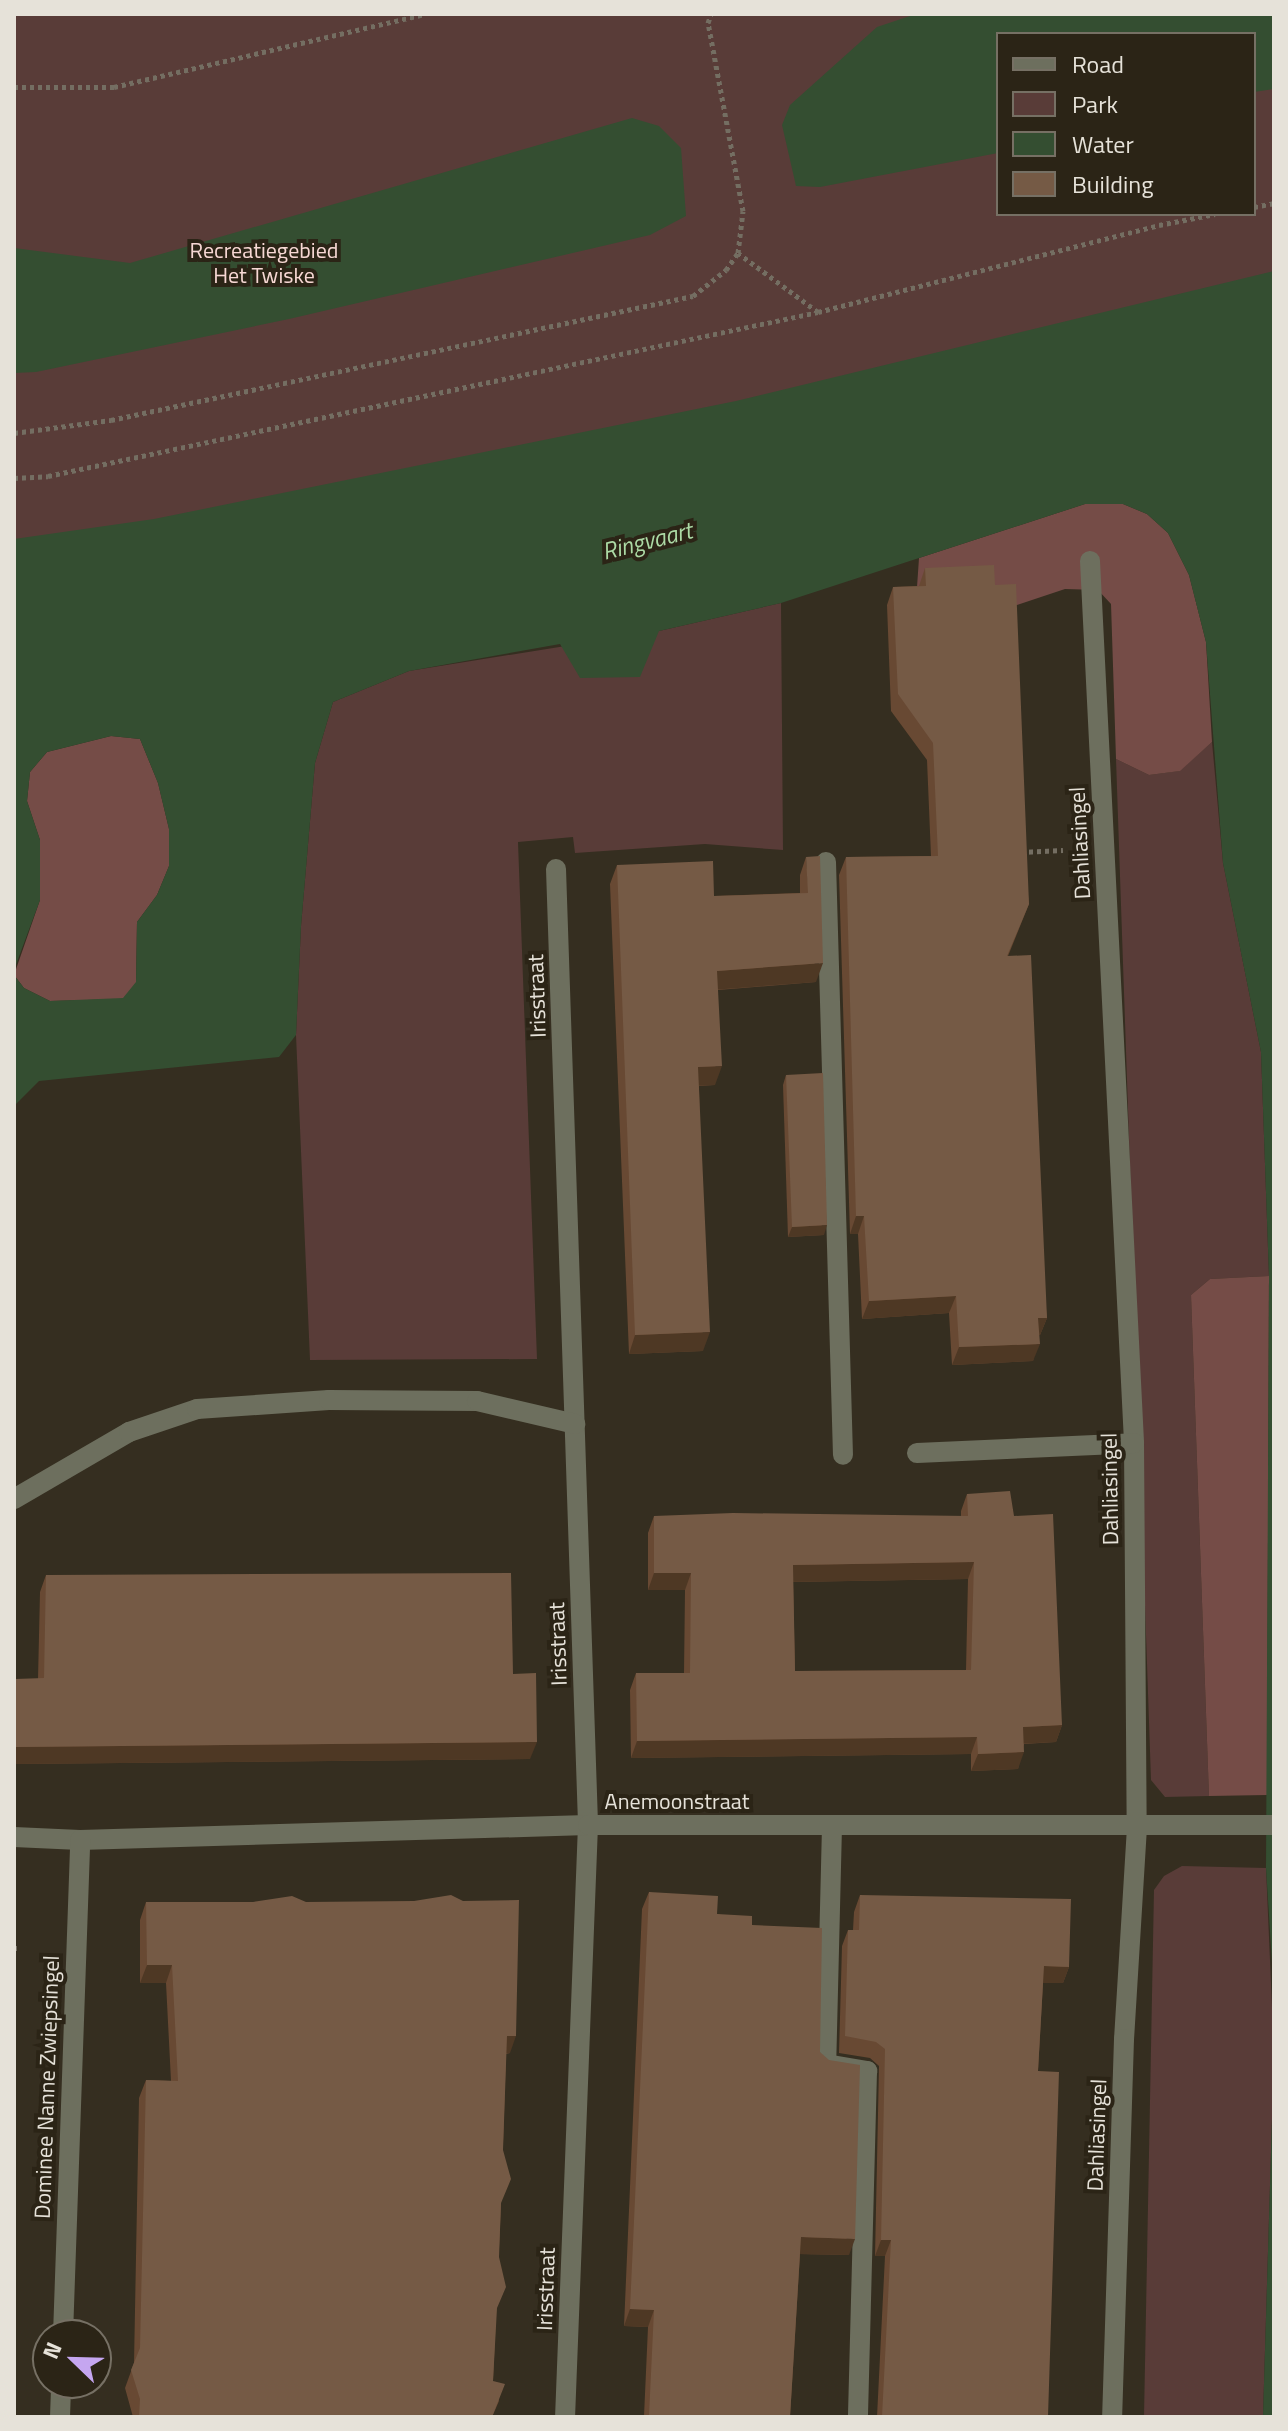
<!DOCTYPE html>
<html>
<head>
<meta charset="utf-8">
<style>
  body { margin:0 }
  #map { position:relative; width:1288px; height:2431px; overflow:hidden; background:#352e20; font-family:"Titillium Web",sans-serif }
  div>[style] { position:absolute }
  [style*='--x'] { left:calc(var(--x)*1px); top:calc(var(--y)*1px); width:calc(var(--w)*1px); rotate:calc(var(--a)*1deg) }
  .green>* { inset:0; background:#593c38 }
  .forest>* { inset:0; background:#754c47 }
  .water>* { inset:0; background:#344e31 }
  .path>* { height:5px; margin-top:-2.5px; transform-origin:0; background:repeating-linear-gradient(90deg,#746e62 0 4px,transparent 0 8px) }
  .minor>* { height:20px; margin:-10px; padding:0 10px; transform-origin:10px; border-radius:10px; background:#6d6f5e }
  .wall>* { inset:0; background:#684933 }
  .shaded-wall>* { inset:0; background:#4e3824 }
  .building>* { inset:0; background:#755a45 }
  span { translate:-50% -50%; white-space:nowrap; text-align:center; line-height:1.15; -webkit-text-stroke:8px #2b2416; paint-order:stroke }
  .park-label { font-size:22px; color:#f7d8d4 }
  .street-label { font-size:22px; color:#e6e2d9 }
  .water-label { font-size:24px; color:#acdaa5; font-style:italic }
  .frame { position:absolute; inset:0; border:16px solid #e6e2d9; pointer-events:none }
  .legend { position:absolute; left:996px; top:32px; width:260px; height:184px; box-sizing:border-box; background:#2b2416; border:2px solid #767064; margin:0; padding:10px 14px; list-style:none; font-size:24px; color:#e6e2d9 }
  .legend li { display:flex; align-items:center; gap:16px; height:40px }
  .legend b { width:40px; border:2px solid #767064 }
  .north { position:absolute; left:32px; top:2319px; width:80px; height:80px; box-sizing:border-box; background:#2b2416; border:2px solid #767064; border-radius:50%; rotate:293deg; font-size:22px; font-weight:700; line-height:32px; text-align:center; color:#e6e2d9 }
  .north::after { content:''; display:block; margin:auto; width:28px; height:36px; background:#c5a6f0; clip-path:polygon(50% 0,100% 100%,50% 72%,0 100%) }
</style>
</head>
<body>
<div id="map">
  <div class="green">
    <i style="clip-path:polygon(evenodd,14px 14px,1274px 14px,1274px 313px,14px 568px,14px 14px,998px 34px,1254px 34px,1254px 214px,998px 214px,998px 34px)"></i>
    <i style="clip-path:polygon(781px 603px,783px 850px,705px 844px,575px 853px,573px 837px,518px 842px,537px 1359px,310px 1360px,296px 1035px,301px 926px,315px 763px,333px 702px,409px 671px,659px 631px)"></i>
    <i style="clip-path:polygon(1212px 742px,1223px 863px,1261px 1052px,1269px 1276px,1210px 1279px,1191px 1295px,1209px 1796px,1165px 1797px,1151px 1780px,1116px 759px,1149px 775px,1179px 771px)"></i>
    <i style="clip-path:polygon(1182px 1866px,1266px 1868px,1274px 2053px,1263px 2417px,1144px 2417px,1154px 1890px,1164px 1876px)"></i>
  </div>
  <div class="forest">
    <i style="clip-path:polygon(1085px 504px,1123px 504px,1147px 514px,1168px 533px,1189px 575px,1206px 642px,1212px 742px,1180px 771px,1149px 775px,1116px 759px,1111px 604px,1098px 590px,1065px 589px,1017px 605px,917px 587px,919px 558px)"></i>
    <i style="clip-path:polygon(111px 736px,140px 739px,158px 783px,169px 829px,169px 866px,157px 895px,137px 922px,136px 983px,123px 999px,50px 1001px,24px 988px,14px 975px,40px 900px,40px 840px,27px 801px,30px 772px,47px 752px)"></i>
    <i style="clip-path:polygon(1269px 1276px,1267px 1795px,1209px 1796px,1191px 1295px,1210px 1279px)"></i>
  </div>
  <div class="water">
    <i style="clip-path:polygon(916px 14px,1274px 14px,1274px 89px,1254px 92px,1254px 34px,998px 34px,998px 153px,820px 187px,796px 186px,782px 125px,790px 105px,877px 27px)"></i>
    <i style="clip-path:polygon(632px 118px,659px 126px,681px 148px,686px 216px,650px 235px,289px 319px,36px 372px,14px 373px,14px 248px,130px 263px)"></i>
    <i style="clip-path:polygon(1274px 271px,1274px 1995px,1266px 1868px,1269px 1276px,1261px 1052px,1223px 863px,1206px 642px,1189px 575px,1168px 533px,1147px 514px,1123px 504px,1085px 504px,781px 603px,659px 631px,640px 677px,580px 678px,560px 644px,409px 671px,333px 702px,315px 763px,301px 926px,296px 1035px,279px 1057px,39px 1081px,14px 1106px,14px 975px,24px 988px,50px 1001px,123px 998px,136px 982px,137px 922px,157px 895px,169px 866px,169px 829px,158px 783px,140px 739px,111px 736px,47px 752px,30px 772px,27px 801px,40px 840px,40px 900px,14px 970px,14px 539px,154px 519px,736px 401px)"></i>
    <i style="clip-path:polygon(1274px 2053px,1274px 2417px,1263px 2417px)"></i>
  </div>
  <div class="path">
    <i style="--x:14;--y:87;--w:100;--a:0"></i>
    <i style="--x:114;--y:87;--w:319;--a:-13.2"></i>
    <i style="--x:1254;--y:207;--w:20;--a:-11"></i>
    <i style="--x:818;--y:312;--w:352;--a:-14.3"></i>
    <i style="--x:1159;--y:225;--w:57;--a:-11.1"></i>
    <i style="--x:14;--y:433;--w:98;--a:-7.6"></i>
    <i style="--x:111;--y:420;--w:595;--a:-12.03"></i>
    <i style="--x:693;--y:296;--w:42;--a:-38.2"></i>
    <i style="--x:726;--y:270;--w:21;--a:-55"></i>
    <i style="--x:738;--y:253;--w:42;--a:-83.2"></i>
    <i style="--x:743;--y:211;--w:191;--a:-100.5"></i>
    <i style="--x:708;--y:23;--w:9;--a:-72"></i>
    <i style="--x:14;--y:478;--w:34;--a:-3"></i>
    <i style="--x:48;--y:476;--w:787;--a:-12.02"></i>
    <i style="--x:818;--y:312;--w:99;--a:-143.6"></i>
    <i style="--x:1021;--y:852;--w:42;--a:-2.7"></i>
    <i style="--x:14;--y:1948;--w:3;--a:0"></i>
  </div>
  <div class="minor">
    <i style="--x:1090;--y:561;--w:883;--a:87.14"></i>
    <i style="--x:1134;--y:1443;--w:384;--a:89.6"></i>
    <i style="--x:1137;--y:1827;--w:212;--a:93.5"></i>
    <i style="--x:1124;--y:2039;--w:378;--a:91.8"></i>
    <i style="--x:826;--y:862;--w:593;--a:88.36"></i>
    <i style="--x:556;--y:869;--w:957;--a:88.08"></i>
    <i style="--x:588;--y:1825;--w:592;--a:92.22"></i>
    <i style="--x:917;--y:1453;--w:217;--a:-2.6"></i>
    <i style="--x:14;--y:1499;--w:133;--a:-30.2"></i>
    <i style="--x:129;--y:1432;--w:72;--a:-18.7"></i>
    <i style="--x:197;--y:1409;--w:132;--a:-3.9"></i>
    <i style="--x:329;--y:1400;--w:148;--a:0.4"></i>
    <i style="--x:477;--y:1401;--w:101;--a:13.2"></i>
    <i style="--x:832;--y:1826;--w:238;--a:91.4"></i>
    <i style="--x:826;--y:2064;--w:42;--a:9.7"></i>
    <i style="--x:867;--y:2071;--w:346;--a:91.5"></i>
    <i style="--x:14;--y:1837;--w:66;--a:2.6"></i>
    <i style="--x:80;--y:1840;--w:508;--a:-1.69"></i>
    <i style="--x:588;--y:1825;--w:686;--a:0"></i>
    <i style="--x:63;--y:2335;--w:495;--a:-88"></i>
    <i style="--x:60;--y:2417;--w:34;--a:-88"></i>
  </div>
  <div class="wall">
    <i style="clip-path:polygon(925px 568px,995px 585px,1029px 904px,1008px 956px,1047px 1318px,1040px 1335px,1039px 1335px,1033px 1361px,952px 1365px,949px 1313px,862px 1319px,858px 1234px,850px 1234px,839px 875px,846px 857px,931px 856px,927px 760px,891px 711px,887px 605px,893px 587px,919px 586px)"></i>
    <i style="clip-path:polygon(806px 857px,816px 982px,718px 990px,715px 1085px,699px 1086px,703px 1351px,629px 1354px,610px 884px,617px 865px,714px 896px,800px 893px,800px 875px)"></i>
    <i style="clip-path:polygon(786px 1075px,824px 1235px,788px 1237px,783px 1085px)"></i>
    <i style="clip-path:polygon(evenodd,967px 1494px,1014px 1516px,1062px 1725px,1056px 1742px,1024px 1744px,1018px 1769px,971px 1771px,971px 1754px,631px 1758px,630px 1690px,636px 1673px,684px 1673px,685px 1590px,648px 1590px,648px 1533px,654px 1516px,961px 1516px,961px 1511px,967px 1494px,968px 1579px,966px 1670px,795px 1671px,793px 1582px,968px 1579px)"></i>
    <i style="clip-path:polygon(46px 1575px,513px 1674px,530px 1759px,14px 1764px,14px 1680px,15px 1679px,38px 1679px,40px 1592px)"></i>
    <i style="clip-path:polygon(649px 1892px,752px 1925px,820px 2052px,849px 2255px,800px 2254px,790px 2417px,644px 2416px,648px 2327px,624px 2326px,642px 1909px)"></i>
    <i style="clip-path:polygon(860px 1895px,1069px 1967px,1063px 1983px,1043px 1983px,1038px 2071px,1048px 2417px,877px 2417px,885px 2256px,875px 2256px,879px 2066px,870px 2058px,839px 2053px,842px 1946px,848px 1930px,853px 1930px,854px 1912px)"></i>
    <i style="clip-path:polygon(146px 1902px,510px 2053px,506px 2054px,501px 2205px,493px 2381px,499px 2401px,492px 2417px,133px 2417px,125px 2388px,134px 2363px,139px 2098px,146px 2080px,171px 2081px,166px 1983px,140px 1983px,140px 1920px)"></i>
  </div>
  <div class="shaded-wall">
    <i style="clip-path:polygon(823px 963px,816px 982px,711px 990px,717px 971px)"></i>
    <i style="clip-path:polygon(722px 1066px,715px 1085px,691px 1086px,698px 1067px)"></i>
    <i style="clip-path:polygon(856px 1216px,864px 1216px,858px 1234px,850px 1234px)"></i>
    <i style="clip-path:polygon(827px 1225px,824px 1235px,788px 1237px,792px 1227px)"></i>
    <i style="clip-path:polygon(956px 1296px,949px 1313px,862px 1319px,869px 1301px)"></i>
    <i style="clip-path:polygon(1038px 1318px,1047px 1318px,1040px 1335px,1032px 1336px)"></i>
    <i style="clip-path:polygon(710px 1332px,703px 1351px,629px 1354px,635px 1335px)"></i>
    <i style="clip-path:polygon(1040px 1344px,1033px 1361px,952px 1365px,959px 1347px)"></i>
    <i style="clip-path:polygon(974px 1562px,968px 1579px,787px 1582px,793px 1565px)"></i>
    <i style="clip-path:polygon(654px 1573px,691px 1573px,685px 1590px,648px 1590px)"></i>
    <i style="clip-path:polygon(1062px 1725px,1056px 1742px,1017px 1744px,1023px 1727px)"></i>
    <i style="clip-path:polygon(977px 1737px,971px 1754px,631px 1758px,637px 1741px)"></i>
    <i style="clip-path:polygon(537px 1742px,530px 1759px,14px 1764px,14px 1752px,16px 1747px)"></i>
    <i style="clip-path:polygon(1024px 1752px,1018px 1769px,971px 1771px,978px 1754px)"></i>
    <i style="clip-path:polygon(147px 1965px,172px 1965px,166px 1983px,140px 1983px)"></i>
    <i style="clip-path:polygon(1044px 1966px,1069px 1967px,1063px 1983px,1038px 1983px)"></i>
    <i style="clip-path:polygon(507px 2036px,516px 2036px,510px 2053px,500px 2054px)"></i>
    <i style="clip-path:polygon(801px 2237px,855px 2239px,849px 2255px,795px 2254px)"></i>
    <i style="clip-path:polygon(881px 2240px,891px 2240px,885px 2256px,875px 2256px)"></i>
    <i style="clip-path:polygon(630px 2309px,654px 2310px,648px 2327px,624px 2326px)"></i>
  </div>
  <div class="building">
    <i style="clip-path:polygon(994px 565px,995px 585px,1016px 584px,1029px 904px,1007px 956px,1031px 955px,1047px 1318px,1038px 1318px,1040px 1344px,959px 1347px,956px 1296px,869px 1301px,864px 1216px,856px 1216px,846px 857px,938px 856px,933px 743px,898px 694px,893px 587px,926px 586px,925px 568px)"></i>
    <i style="clip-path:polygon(820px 856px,823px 963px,717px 971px,722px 1066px,698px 1067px,710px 1332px,635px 1335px,617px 865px,713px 861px,714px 896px,808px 893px,806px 857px)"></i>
    <i style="clip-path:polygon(823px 1073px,827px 1225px,792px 1227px,786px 1075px)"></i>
    <i style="clip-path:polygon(evenodd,1010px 1491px,1014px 1516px,1053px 1514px,1062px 1725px,1023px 1727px,1024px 1752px,978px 1754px,977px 1737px,637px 1741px,636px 1673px,690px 1673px,691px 1573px,654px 1573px,654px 1516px,733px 1513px,968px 1516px,967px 1494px,1010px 1491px,974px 1562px,971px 1670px,795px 1671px,793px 1565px,974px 1562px)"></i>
    <i style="clip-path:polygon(511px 1573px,513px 1674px,536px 1673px,537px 1742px,16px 1747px,15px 1679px,44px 1678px,46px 1575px)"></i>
    <i style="clip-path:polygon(649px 1892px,718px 1896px,717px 1914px,752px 1916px,752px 1925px,822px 1928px,820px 2052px,829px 2060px,860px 2065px,855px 2239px,801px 2237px,790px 2417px,623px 2417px,623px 2416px,649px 2416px,654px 2310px,630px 2309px)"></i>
    <i style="clip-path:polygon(451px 1895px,463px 1901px,519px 1900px,516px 2036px,507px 2036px,503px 2150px,511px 2179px,501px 2203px,499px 2257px,506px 2287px,497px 2308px,493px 2381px,505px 2384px,492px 2417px,139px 2417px,140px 2399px,131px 2370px,140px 2348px,146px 2080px,178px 2081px,172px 1965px,147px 1965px,146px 1902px,253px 1902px,292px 1896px,306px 1902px,414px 1901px)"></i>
    <i style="clip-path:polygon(860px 1895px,1071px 1899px,1069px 1967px,1044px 1966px,1038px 2071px,1059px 2072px,1048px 2417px,882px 2417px,891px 2240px,881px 2240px,885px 2049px,876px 2042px,845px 2036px,848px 1930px,859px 1930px)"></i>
  </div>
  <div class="park-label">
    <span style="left:264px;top:263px">Recreatiegebied<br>Het Twiske</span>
  </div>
  <div class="street-label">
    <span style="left:1080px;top:843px;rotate:-93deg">Dahliasingel</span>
    <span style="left:537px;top:996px;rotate:-92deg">Irisstraat</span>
    <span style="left:1110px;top:1489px;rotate:-91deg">Dahliasingel</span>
    <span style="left:558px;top:1644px;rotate:-92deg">Irisstraat</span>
    <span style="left:677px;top:1802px">Anemoonstraat</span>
    <span style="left:47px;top:2087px;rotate:-88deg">Dominee Nanne Zwiepsingel</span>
    <span style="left:1097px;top:2135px;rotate:-88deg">Dahliasingel</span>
    <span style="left:546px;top:2289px;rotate:-88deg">Irisstraat</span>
  </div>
  <div class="water-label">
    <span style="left:647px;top:541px;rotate:-14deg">Ringvaart</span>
  </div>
  <div class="frame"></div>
  <ul class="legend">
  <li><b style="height:10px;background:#6d6f5e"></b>Road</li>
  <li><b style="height:22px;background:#593c38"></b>Park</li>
  <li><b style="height:22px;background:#344e31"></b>Water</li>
  <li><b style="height:22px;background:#755a45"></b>Building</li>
  </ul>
  <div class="north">N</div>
</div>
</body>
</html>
